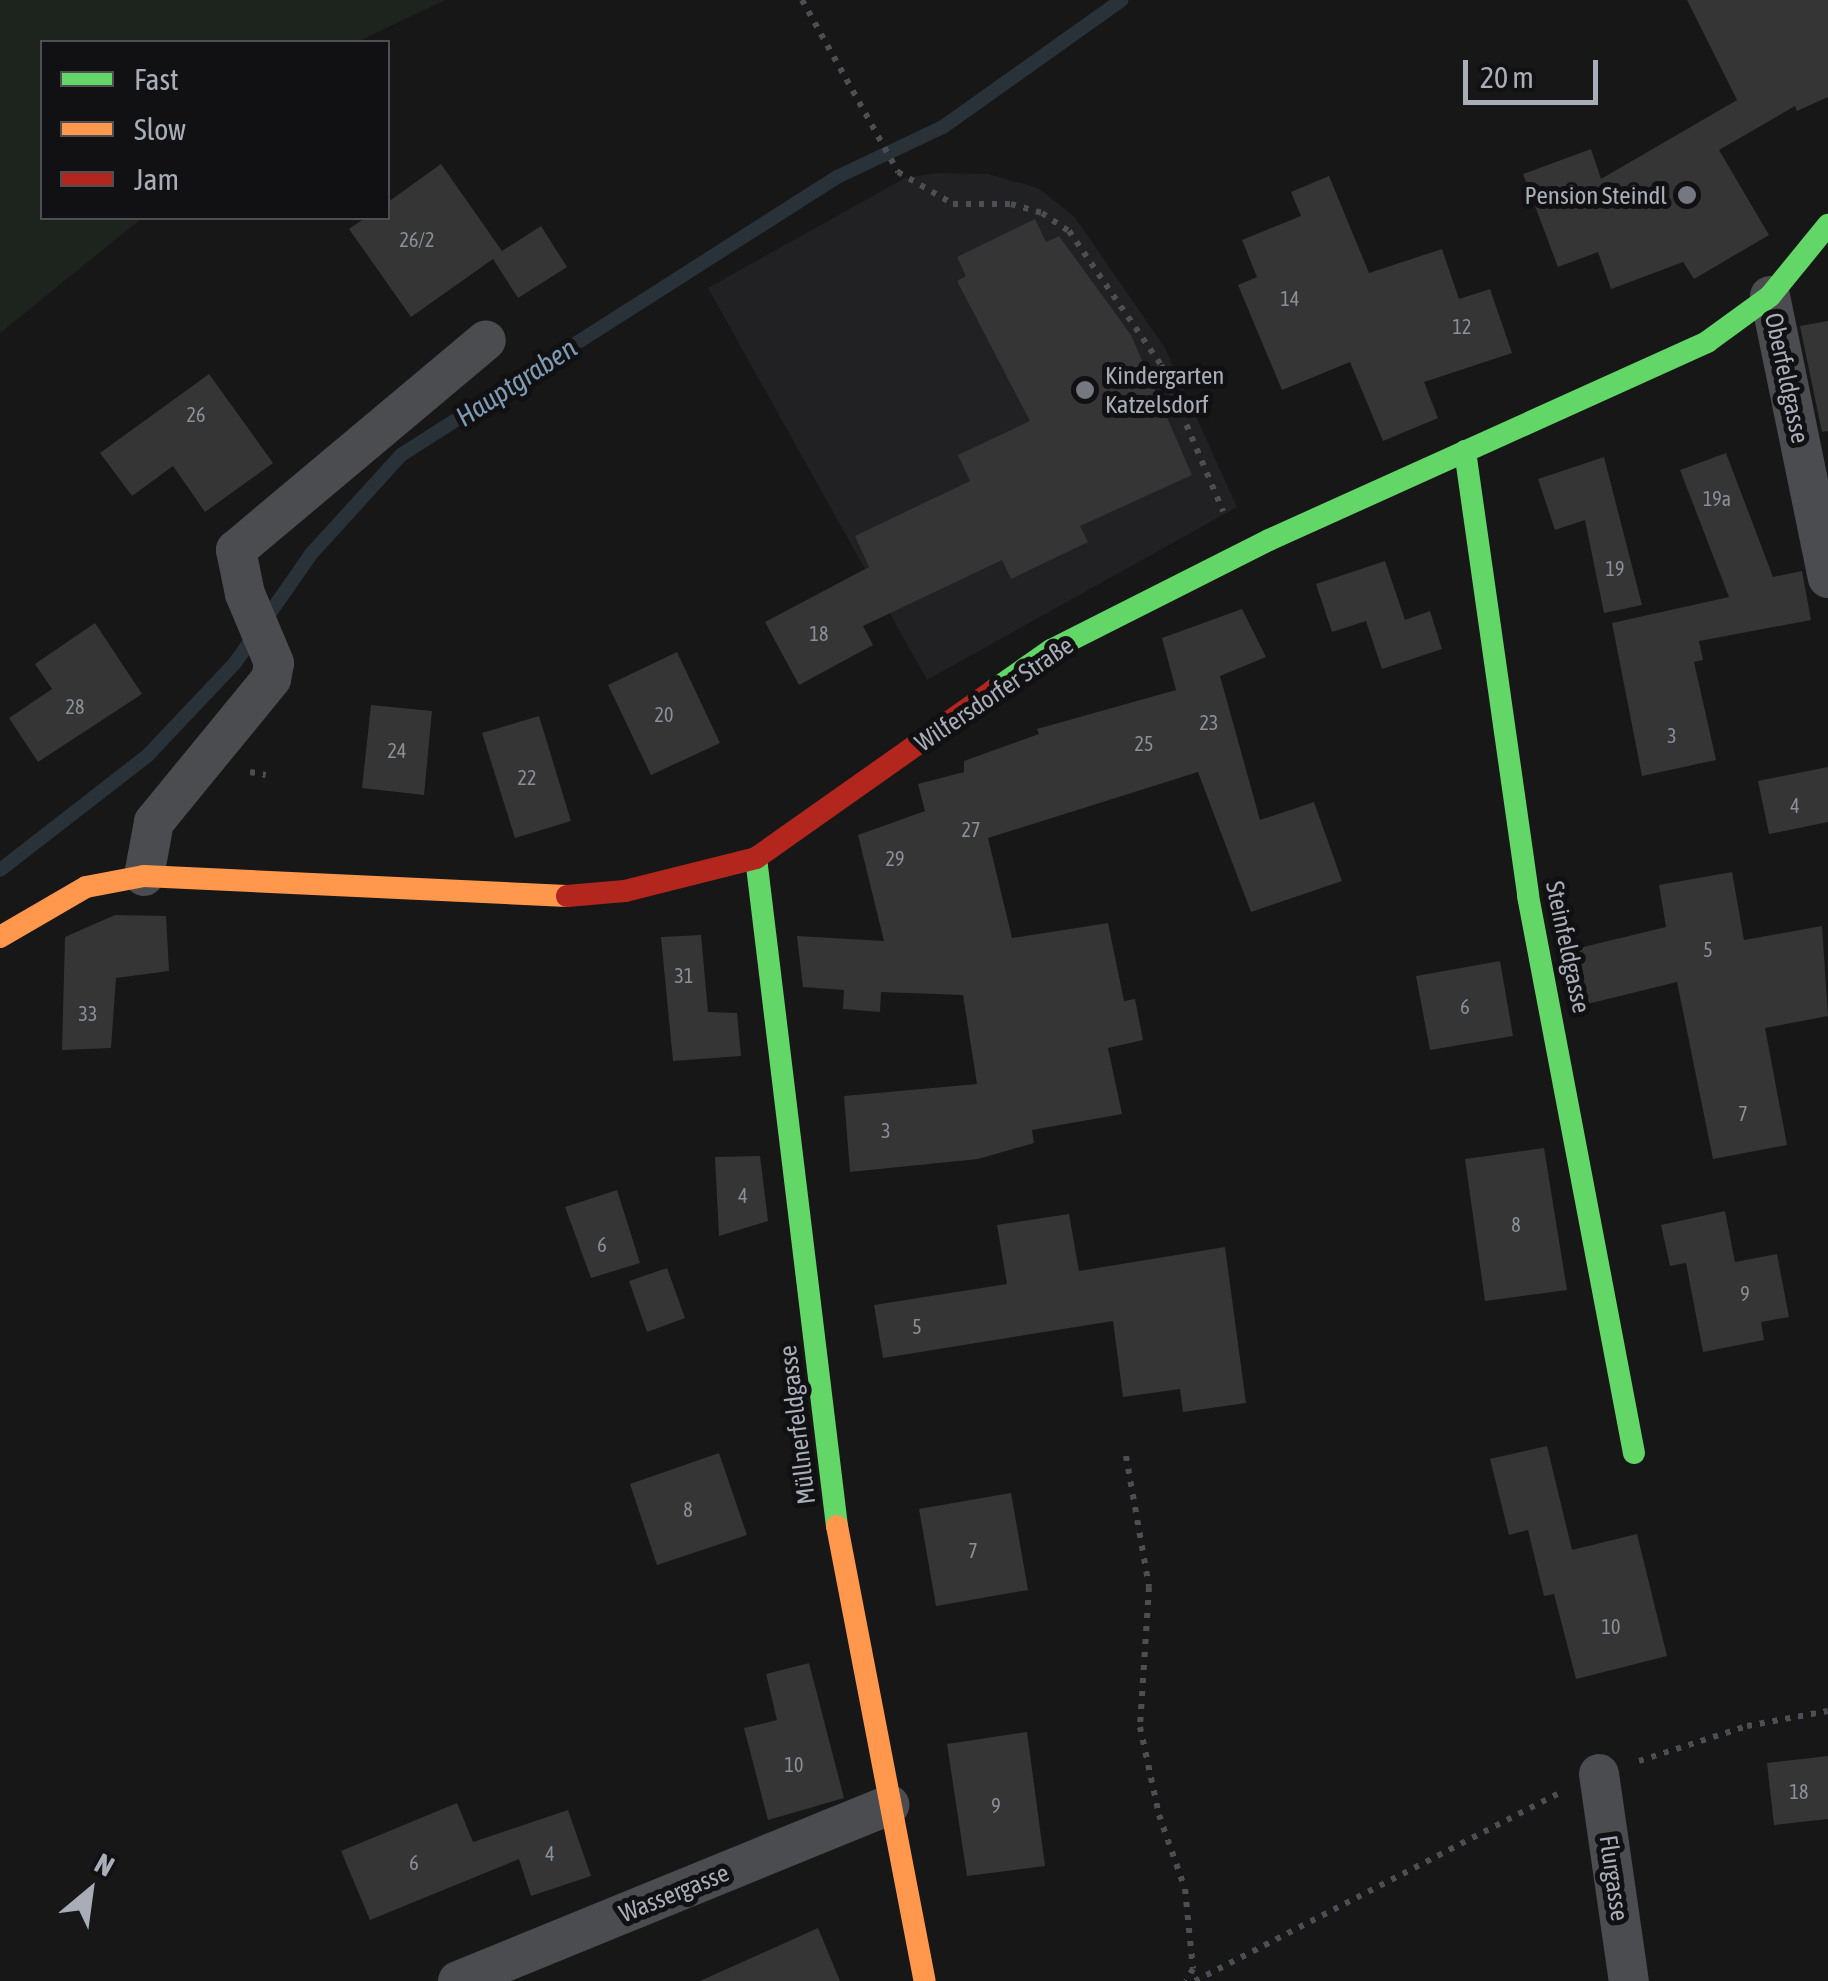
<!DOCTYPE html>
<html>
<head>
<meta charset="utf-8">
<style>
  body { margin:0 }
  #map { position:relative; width:1828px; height:1981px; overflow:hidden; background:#171717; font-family:"Asap Condensed",sans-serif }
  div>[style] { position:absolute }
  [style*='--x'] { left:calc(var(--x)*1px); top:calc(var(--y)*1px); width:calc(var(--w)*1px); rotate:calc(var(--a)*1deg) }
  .built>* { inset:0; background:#212123 }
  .green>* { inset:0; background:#1d241e }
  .stream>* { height:14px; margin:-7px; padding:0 7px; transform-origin:7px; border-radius:7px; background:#2a3239 }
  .building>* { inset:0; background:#353536 }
  .path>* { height:6px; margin-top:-3px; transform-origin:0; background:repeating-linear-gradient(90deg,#4d4e52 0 5px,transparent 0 13px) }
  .street>* { height:40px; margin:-20px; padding:0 20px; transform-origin:20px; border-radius:20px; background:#4b4c50 }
  .fast>* { height:22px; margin:-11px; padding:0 11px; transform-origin:11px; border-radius:11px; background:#63d668 }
  .slow>* { height:22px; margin:-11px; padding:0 11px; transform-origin:11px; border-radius:11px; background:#ff974d }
  .jam>* { height:22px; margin:-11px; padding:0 11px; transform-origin:11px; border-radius:11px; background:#b3261e }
  .dots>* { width:28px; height:28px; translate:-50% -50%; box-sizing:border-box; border:5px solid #111113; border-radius:50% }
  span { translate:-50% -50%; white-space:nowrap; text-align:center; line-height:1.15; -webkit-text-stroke:10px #111113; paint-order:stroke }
  .number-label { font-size:20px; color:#8b8f98 }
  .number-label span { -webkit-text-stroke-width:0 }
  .poi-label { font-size:25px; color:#a8adb8 }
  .right { translate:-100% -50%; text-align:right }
  .left { translate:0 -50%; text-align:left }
  .street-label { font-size:25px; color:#a8adb8 }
  .water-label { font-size:28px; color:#7f9bb3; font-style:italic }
  .legend { position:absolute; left:40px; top:40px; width:350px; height:180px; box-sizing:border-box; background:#111113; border:2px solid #4d4f55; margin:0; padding:12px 18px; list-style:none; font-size:30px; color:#a8adb8 }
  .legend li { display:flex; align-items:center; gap:20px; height:50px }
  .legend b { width:50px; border:2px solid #4d4f55 }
  .north { position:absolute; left:40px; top:1841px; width:100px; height:100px; -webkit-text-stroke:8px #111113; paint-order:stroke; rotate:29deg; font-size:28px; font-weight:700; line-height:40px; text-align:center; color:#a8adb8 }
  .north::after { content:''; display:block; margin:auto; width:35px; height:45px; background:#a8adb8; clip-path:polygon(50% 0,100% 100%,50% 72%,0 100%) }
  .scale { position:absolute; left:1463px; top:60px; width:135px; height:45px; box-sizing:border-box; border:5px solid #a8adb8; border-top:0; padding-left:12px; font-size:30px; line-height:35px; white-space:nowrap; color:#a8adb8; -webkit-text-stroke:8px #111113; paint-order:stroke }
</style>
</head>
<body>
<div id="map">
  <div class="built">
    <i style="clip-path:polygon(936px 173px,988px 174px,1038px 188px,1074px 216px,1165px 348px,1237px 507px,927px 680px,708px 288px,905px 178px)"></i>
  </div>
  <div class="green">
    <i style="clip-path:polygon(0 0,445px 0,357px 42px,42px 42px,42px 218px,142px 218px,0 333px)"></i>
  </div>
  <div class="stream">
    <i style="--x:0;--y:870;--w:187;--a:-37.8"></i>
    <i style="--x:148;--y:755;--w:127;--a:-46.6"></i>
    <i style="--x:235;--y:663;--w:133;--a:-55.1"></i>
    <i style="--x:311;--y:554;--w:134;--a:-47.7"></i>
    <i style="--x:401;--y:455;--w:517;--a:-32.52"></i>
    <i style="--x:837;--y:177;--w:117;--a:-25.3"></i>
    <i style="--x:943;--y:127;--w:219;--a:-35.4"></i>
  </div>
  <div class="building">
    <i style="clip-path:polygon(1687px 0,1828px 0,1828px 97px,1797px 111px,1795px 106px,1719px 150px,1769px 235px,1694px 279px,1683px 262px,1611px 289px,1598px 252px,1558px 267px,1523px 174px,1591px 149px,1601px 179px,1737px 100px)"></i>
    <i style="clip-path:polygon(441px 164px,502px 251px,541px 226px,567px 267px,518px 298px,493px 259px,411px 317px,349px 229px,365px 218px,388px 218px,388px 202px)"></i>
    <i style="clip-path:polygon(1329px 176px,1369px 273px,1442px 249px,1459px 299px,1490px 289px,1512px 353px,1424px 382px,1438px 418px,1383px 441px,1350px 362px,1282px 390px,1238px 285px,1257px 277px,1242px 240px,1301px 216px,1291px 192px)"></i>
    <i style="clip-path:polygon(1035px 219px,1046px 242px,1059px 236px,1131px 335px,1192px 475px,1080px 526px,1088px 542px,1011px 579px,1002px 560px,863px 626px,873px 645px,799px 685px,765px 622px,869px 567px,855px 536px,970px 481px,958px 455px,1030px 421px,957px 281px,966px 276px,957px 257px)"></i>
    <i style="clip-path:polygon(1828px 321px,1828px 431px,1822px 432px,1800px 326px)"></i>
    <i style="clip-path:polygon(209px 374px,273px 463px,205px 512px,173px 466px,132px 496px,100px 453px)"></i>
    <i style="clip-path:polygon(1726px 453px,1773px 577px,1802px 571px,1811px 620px,1699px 641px,1703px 660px,1694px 662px,1716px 760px,1642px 776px,1612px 623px,1729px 597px,1680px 470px)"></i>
    <i style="clip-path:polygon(1604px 457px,1642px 605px,1604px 613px,1585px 520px,1555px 530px,1538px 479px)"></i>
    <i style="clip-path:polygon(1385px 561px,1405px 620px,1430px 611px,1442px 649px,1382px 669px,1366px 621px,1332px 632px,1316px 584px)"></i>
    <i style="clip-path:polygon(1242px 609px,1266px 657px,1220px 676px,1260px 820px,1314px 802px,1342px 881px,1251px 912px,1198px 772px,988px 838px,1012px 938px,1108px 923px,1124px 1001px,1135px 999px,1143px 1040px,1108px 1048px,1122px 1114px,1032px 1130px,1034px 1143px,978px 1159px,850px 1172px,844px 1096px,977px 1084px,963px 995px,881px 992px,880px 1012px,843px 1009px,844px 990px,803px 987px,797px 936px,884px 941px,858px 835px,925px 811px,918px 784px,964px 772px,964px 761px,1039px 734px,1037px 729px,1176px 690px,1162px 638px)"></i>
    <i style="clip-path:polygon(95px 623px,142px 694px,38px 762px,9px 718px,52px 689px,35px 664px)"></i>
    <i style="clip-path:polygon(677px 652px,720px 743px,651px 775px,608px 685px)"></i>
    <i style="clip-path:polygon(371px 705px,432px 711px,424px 795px,362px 788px)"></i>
    <i style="clip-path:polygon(539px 716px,571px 821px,515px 838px,482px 733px)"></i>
    <i style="clip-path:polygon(1828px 767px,1828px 822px,1769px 834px,1758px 781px)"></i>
    <i style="clip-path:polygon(1732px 872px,1744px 940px,1822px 926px,1828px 1016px,1765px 1028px,1787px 1145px,1713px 1159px,1677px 982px,1583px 1005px,1571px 950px,1666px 927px,1659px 885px)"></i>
    <i style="clip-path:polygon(115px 915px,166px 916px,169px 971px,116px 978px,111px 1048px,62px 1050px,65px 937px)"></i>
    <i style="clip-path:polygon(701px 935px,708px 1012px,737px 1013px,741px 1056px,673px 1061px,661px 937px)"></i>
    <i style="clip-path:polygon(1500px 961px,1513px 1036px,1430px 1050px,1416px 976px)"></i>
    <i style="clip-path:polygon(1544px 1148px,1567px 1290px,1485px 1301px,1465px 1159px)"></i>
    <i style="clip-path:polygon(760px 1156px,768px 1221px,719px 1236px,715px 1157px)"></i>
    <i style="clip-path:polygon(617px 1190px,640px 1263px,591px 1278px,565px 1207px)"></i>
    <i style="clip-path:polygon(1725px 1211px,1735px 1262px,1777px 1254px,1789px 1317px,1761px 1322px,1764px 1340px,1703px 1352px,1686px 1263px,1670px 1266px,1661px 1225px)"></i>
    <i style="clip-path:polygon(1069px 1214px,1079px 1271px,1225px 1247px,1246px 1403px,1183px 1412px,1180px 1389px,1123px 1397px,1113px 1321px,883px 1358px,874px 1305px,1007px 1284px,997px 1225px)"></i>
    <i style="clip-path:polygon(667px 1268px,685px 1318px,647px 1332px,629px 1281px)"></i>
    <i style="clip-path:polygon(1547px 1446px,1572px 1550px,1637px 1534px,1667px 1656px,1576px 1679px,1554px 1594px,1544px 1596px,1528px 1530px,1509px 1535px,1490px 1459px)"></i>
    <i style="clip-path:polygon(719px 1453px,747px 1535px,657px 1565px,630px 1484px)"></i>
    <i style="clip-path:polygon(1011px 1493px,1028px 1590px,936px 1606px,919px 1509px)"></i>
    <i style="clip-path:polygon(809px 1663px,844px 1798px,768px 1820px,744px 1728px,777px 1720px,766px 1674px)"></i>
    <i style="clip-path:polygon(1027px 1732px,1045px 1866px,967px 1876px,947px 1744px)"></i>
    <i style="clip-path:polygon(1828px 1756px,1828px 1819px,1774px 1825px,1767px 1763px)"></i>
    <i style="clip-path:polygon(457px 1803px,473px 1842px,568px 1810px,591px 1876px,531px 1896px,519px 1859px,370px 1920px,341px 1851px)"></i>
    <i style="clip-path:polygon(818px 1928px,840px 1981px,700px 1981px)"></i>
  </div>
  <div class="path">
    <i style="--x:802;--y:0;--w:197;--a:60.8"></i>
    <i style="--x:898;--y:172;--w:64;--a:30.2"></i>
    <i style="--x:953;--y:204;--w:58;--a:0"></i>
    <i style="--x:1011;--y:204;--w:32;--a:16"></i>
    <i style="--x:1042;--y:213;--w:32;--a:34"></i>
    <i style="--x:1069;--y:231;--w:163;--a:55.5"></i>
    <i style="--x:1161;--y:365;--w:159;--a:67"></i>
    <i style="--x:250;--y:772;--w:16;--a:11"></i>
    <i style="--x:1126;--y:1456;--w:133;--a:80"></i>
    <i style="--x:1149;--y:1587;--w:140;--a:93.7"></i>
    <i style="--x:1140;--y:1727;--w:90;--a:77.8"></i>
    <i style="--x:1159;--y:1815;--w:78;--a:70.6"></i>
    <i style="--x:1185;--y:1889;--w:80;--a:84.3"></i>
    <i style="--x:1193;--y:1969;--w:14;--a:120"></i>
    <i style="--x:1639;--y:1761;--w:114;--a:-18"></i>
    <i style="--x:1747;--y:1726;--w:82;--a:-10.5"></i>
    <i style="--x:1195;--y:1981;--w:408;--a:-27.3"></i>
  </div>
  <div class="street">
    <i style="--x:1770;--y:296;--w:288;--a:78.4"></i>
    <i style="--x:144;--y:876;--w:55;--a:-79.5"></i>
    <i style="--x:154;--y:822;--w:185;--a:-50.7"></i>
    <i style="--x:271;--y:679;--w:16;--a:-79"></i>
    <i style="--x:274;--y:663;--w:75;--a:-112.8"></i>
    <i style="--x:245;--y:594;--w:45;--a:-101.6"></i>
    <i style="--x:236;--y:550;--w:326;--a:-40"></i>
    <i style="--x:1599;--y:1774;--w:209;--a:81.8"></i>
    <i style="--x:458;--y:1981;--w:466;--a:-22.2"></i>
  </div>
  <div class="fast">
    <i style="--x:1465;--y:451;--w:449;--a:81.9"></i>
    <i style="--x:1528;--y:896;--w:567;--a:79.23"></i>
    <i style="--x:994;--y:690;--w:70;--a:-35.1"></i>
    <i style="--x:1051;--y:650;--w:244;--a:-26.8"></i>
    <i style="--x:1269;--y:540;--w:481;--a:-24.3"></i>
    <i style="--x:1707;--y:342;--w:78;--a:-36.1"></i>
    <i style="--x:1770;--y:296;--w:92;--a:-50.8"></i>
    <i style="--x:756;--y:858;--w:673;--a:83.09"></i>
  </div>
  <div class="slow">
    <i style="--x:0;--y:937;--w:99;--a:-30.2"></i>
    <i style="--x:86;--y:887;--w:59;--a:-10.7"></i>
    <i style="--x:144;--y:876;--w:423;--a:2.7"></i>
    <i style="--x:837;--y:1526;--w:463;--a:79.1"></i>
  </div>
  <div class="jam">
    <i style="--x:567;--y:896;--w:58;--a:-4.9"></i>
    <i style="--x:625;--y:891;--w:135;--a:-14.1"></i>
    <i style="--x:756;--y:858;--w:291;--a:-35.2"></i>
  </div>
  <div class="dots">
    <i style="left:1687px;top:195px;background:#757880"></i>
    <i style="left:1085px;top:390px;background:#757880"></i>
  </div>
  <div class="number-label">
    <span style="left:417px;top:239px">26/2</span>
    <span style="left:1290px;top:298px">14</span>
    <span style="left:1462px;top:326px">12</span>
    <span style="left:196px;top:414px">26</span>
    <span style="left:1717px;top:498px">19a</span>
    <span style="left:1615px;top:568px">19</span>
    <span style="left:819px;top:633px">18</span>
    <span style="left:75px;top:706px">28</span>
    <span style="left:664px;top:714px">20</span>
    <span style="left:1209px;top:722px">23</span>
    <span style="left:1672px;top:735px">3</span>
    <span style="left:1144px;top:743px">25</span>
    <span style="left:397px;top:750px">24</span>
    <span style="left:527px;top:777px">22</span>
    <span style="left:1795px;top:805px">4</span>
    <span style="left:971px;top:829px">27</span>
    <span style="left:895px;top:858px">29</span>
    <span style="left:1708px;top:949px">5</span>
    <span style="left:684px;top:975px">31</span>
    <span style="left:1465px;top:1006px">6</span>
    <span style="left:88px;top:1013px">33</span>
    <span style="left:1743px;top:1113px">7</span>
    <span style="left:886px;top:1130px">3</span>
    <span style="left:743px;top:1195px">4</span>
    <span style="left:1516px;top:1224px">8</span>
    <span style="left:602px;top:1244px">6</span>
    <span style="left:1745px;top:1293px">9</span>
    <span style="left:917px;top:1326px">5</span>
    <span style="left:688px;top:1509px">8</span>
    <span style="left:973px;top:1550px">7</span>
    <span style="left:1611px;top:1626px">10</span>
    <span style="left:794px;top:1764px">10</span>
    <span style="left:1799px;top:1791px">18</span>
    <span style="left:996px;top:1805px">9</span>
    <span style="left:550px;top:1853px">4</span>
    <span style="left:414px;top:1862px">6</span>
  </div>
  <div class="poi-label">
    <span class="right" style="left:1667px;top:195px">Pension Steindl</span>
    <span class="left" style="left:1105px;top:390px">Kindergarten<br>Katzelsdorf</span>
  </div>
  <div class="street-label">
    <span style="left:1787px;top:378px;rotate:78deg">Oberfeldgasse</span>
    <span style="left:994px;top:694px;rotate:-34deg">Wilfersdorfer Straße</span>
    <span style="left:1568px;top:947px;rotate:78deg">Steinfeldgasse</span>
    <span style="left:797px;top:1425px;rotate:-97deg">Müllnerfeldgasse</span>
    <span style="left:1614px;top:1878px;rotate:82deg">Flurgasse</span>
    <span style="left:674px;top:1893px;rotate:-22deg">Wassergasse</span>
  </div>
  <div class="water-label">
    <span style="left:516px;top:382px;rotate:-33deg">Hauptgraben</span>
  </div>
  <ul class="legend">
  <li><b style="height:12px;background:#63d668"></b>Fast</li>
  <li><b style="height:12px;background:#ff974d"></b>Slow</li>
  <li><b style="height:12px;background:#b3261e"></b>Jam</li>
  </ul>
  <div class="north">N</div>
  <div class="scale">20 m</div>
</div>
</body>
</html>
